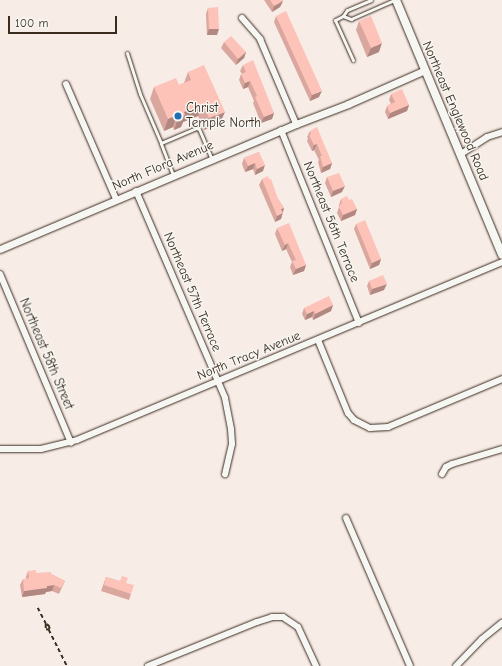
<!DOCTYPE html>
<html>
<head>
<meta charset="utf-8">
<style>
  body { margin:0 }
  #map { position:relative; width:502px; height:666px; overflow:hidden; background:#f7ece6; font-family:"Comic Neue",sans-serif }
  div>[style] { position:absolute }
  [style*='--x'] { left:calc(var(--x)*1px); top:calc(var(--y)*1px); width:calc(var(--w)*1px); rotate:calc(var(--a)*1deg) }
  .path>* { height:1.5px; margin-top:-0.75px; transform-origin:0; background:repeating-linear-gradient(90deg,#3b2a1e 0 4px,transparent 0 7px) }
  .roads { filter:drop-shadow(0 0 1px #3b2a1e) drop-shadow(0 0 1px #3b2a1e) }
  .service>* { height:3px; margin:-1.5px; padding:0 1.5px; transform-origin:1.5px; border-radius:1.5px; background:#f6f6f2 }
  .minor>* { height:6px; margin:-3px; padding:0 3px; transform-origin:3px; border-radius:3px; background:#f6f6f2 }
  .tertiary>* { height:7px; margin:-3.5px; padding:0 3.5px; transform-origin:3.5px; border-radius:3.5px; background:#f6f6f2 }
  .secondary>* { height:8px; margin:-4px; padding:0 4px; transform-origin:4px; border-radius:4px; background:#f6f6f2 }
  .wall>* { inset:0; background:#daa79e }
  .shaded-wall>* { inset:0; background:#b18881 }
  .building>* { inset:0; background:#fdc2b8 }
  .dots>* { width:11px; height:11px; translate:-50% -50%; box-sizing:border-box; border:2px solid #f6f6f2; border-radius:50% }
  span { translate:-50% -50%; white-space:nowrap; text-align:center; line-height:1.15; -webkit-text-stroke:3px #f6f6f2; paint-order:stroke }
  .poi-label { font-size:13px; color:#3b2a1e }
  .left { translate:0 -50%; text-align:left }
  .street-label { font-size:13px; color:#3b2a1e }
  .scale { position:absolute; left:8px; top:16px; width:109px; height:18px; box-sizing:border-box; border:2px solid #3b2a1e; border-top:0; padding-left:5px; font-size:12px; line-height:14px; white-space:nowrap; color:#3b2a1e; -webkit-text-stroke:3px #f6f6f2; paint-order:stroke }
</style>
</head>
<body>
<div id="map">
  <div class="path">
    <i style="--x:38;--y:608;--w:18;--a:63"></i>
    <i style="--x:46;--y:624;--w:5;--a:90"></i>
    <i style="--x:46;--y:629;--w:3;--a:18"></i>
    <i style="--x:49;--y:630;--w:40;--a:63.4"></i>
    <i style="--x:47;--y:624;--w:4;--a:45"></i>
    <i style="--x:50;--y:627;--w:3;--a:108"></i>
  </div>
  <div class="roads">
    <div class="service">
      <i style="--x:371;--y:0;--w:26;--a:157"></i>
      <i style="--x:347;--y:10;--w:7;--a:124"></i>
      <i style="--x:343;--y:16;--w:9;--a:21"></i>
      <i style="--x:351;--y:19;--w:47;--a:-23.8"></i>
      <i style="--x:343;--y:16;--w:9;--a:153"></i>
      <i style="--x:335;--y:20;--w:44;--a:65.8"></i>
      <i style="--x:127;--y:53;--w:43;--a:72.4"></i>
      <i style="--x:140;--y:94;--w:53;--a:66.8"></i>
      <i style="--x:173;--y:175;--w:34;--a:-111"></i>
      <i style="--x:161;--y:143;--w:38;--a:-23"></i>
      <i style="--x:196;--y:128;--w:3;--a:18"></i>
      <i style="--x:199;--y:129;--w:33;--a:67"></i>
    </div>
    <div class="minor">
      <i style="--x:242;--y:18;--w:28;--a:49"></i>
      <i style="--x:260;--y:39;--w:92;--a:67"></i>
      <i style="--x:66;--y:84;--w:125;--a:66.5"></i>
      <i style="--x:281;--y:130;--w:208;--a:68"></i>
      <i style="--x:461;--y:154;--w:31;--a:-33"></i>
      <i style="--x:487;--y:137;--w:16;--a:-18"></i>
      <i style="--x:136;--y:191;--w:225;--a:66.7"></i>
      <i style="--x:225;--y:398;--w:32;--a:79"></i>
      <i style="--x:231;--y:429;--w:15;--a:86"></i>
      <i style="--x:232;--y:444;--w:31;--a:103"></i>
      <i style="--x:0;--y:274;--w:183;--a:67.2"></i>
      <i style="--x:318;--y:340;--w:79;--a:67.7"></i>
      <i style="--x:348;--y:413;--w:9;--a:49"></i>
      <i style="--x:354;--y:420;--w:18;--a:27"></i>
      <i style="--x:370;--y:428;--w:18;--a:-3"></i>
      <i style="--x:388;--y:427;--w:124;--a:-22.8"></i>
      <i style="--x:0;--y:449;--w:41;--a:0"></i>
      <i style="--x:41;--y:449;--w:37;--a:-14"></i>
      <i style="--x:77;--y:440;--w:461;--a:-22.7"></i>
      <i style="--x:442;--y:474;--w:8;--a:-60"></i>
      <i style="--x:446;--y:467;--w:7;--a:-27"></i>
      <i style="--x:452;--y:464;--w:52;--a:-16.7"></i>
      <i style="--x:346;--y:518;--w:161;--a:66.6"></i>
      <i style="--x:148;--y:666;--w:118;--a:-22"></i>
      <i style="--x:257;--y:622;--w:16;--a:-18"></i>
      <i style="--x:272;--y:617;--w:11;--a:0"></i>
      <i style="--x:283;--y:617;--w:18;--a:34"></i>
      <i style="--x:298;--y:627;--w:43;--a:65.2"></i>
      <i style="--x:456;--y:666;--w:37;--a:-46"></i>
      <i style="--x:482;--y:639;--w:26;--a:-39"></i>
    </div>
    <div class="tertiary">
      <i style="--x:0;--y:249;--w:321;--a:-22.9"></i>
      <i style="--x:296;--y:124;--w:56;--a:-21"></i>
      <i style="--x:348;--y:104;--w:84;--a:-23.8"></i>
    </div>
    <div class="secondary">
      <i style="--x:396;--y:0;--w:276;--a:67.4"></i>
    </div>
  </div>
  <div class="wall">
    <i style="clip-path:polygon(264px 0,282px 0,283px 1px,280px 7px,272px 12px)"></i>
    <i style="clip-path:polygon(208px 8px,217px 35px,207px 35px,206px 14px)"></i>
    <i style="clip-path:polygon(276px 16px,319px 97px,310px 101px,274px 22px)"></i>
    <i style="clip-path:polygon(359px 21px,379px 52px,367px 57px,356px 30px)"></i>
    <i style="clip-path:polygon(224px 42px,246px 52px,244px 58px,236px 65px,221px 48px)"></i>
    <i style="clip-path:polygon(243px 65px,274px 113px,272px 119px,261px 123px,253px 103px,254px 101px,248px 87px,243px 89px,239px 80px,241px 74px,242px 74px,240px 71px)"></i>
    <i style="clip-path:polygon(188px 72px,220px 123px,204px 130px,198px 116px,183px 122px,181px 127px,174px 130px,173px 127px,164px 131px,150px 99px,154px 87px,179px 85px,184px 83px)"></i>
    <i style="clip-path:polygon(391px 94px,409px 105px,407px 111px,388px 119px,385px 112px,387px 106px,391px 104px,389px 100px)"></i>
    <i style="clip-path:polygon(310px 131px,332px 163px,330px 169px,321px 173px,318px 162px,319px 160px,314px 150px,312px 151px,307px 141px,308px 138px,307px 137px)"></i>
    <i style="clip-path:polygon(259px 152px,263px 171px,255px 175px,253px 169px,245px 172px,242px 164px,244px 158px)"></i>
    <i style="clip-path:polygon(327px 177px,342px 192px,331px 197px,325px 183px)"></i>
    <i style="clip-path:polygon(262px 179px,278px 199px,284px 208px,281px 219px,275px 222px,259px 185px)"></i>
    <i style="clip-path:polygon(341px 199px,349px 200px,357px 209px,355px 215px,341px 221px,337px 213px,339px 207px,339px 205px)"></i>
    <i style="clip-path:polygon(356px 224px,381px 259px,379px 265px,370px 269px,354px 229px)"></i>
    <i style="clip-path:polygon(277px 228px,306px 265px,304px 271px,293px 275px,290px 267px,292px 262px,286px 249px,282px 251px,275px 234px)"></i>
    <i style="clip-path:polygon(369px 281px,384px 290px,370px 295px,367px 286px)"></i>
    <i style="clip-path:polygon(333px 305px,331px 311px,313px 320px,312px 317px,305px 320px,302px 314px,304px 308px)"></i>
    <i style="clip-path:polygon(28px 571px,36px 573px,51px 574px,65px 581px,59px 594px,52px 591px,46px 592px,45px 594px,22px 597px,20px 585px,23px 579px,26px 579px,26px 577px)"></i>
    <i style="clip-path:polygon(106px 577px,126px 583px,131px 594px,129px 600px,101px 591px)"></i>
  </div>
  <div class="shaded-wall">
    <i style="clip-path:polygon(283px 1px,280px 7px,272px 12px,274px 6px)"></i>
    <i style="clip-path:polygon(209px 29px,219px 29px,217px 35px,207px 35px)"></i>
    <i style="clip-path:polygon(382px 43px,379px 52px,367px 57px,371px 48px)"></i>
    <i style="clip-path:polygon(246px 52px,244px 58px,236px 65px,238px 59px)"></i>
    <i style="clip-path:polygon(250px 81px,248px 87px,243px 89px,245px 83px)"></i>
    <i style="clip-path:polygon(322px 91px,319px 97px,310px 101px,312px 95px)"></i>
    <i style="clip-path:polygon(203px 104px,198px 116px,183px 122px,181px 127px,174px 130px,178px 118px,184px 112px)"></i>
    <i style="clip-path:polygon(409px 105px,407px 111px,388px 119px,390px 113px)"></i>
    <i style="clip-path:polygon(225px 112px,220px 123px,204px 130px,209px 118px)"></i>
    <i style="clip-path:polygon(274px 113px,272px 119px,261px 123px,264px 117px)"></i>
    <i style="clip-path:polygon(177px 115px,173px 127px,164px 131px,168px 119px)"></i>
    <i style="clip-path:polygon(317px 144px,314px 150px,312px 151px,314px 145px)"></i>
    <i style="clip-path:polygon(255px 163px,253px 169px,245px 172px,248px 166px)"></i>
    <i style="clip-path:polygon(332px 163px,330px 169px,321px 173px,323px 167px)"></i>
    <i style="clip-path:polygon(265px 165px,263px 171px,255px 175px,257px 169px)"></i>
    <i style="clip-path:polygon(345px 186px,342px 192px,331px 197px,333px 191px)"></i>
    <i style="clip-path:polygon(284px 208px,281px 219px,275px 222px,277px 216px,281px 209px)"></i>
    <i style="clip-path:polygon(357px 209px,355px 215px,341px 221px,343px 215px)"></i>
    <i style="clip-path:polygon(288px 243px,286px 249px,282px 251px,285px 245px)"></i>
    <i style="clip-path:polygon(381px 259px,379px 265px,370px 269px,372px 263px)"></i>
    <i style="clip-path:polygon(306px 265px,304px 271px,293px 275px,296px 269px)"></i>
    <i style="clip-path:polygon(387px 284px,384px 290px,370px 295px,372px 289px)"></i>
    <i style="clip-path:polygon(333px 305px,331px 311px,313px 320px,315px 314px)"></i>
    <i style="clip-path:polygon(314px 311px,312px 317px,305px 320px,307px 314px)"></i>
    <i style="clip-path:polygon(54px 585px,52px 591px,46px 592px,45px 594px,22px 597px,24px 591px,47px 586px)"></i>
  </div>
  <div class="building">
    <i style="clip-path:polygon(270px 0,282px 0,283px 1px,274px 6px)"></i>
    <i style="clip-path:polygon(218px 7px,219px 29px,209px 29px,208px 8px)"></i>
    <i style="clip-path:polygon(286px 11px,322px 91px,312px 95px,276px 16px)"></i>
    <i style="clip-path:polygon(371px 16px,382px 43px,371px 48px,359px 21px)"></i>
    <i style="clip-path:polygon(231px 36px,246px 52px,238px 59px,224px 42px)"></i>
    <i style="clip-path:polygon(253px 60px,274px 113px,264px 117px,255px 97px,257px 96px,250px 81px,245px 83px,241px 74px,246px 72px,243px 65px)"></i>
    <i style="clip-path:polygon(204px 65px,225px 112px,209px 118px,203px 104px,184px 112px,185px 115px,178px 118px,177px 115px,168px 119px,154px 87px,176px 78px,179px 85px,191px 80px,188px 72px)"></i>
    <i style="clip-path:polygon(402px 89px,409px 105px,390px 113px,387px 106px,395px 102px,391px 94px)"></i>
    <i style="clip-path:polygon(317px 127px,332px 163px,323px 167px,320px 156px,322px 156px,317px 144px,314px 145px,309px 135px,311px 134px,310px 131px)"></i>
    <i style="clip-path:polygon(259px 152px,265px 165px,257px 169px,255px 163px,248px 166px,244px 158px)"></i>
    <i style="clip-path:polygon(339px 173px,345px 186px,333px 191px,327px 177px)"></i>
    <i style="clip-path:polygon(268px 176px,269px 179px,271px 179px,278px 199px,284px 208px,281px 209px,283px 213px,277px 216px,262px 179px)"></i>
    <i style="clip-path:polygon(347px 196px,349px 200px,352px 199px,357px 209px,343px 215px,339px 207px,342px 202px,341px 199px)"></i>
    <i style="clip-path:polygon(365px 220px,381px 259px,372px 263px,356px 224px)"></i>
    <i style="clip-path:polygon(289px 223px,306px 265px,296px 269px,292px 261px,296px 260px,288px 243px,285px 245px,277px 228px)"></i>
    <i style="clip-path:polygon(383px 275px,387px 284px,372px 289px,369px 281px)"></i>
    <i style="clip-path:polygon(329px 296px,333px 305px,315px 314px,314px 311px,307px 314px,304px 308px)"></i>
    <i style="clip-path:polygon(36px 570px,36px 573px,51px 572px,51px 574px,65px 581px,61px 588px,54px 585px,47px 586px,47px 588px,24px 591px,23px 579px,29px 578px,28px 571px)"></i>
    <i style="clip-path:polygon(122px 576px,128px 578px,126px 583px,134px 585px,131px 594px,104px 585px,106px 577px,120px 581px)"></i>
  </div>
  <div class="dots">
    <i style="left:178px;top:116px;background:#1f6fb2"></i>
  </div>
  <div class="poi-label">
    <span class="left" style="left:186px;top:116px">Christ<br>Temple North</span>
  </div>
  <div class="street-label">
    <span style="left:455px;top:111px;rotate:67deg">Northeast Englewood Road</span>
    <span style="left:163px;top:166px;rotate:-23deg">North Flora Avenue</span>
    <span style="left:331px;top:222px;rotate:68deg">Northeast 56th Terrace</span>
    <span style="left:192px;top:292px;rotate:67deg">Northeast 57th Terrace</span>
    <span style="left:46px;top:354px;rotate:67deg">Northeast 58th Street</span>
    <span style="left:249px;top:356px;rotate:-22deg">North Tracy Avenue</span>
  </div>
  <div class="scale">100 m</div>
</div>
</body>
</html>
